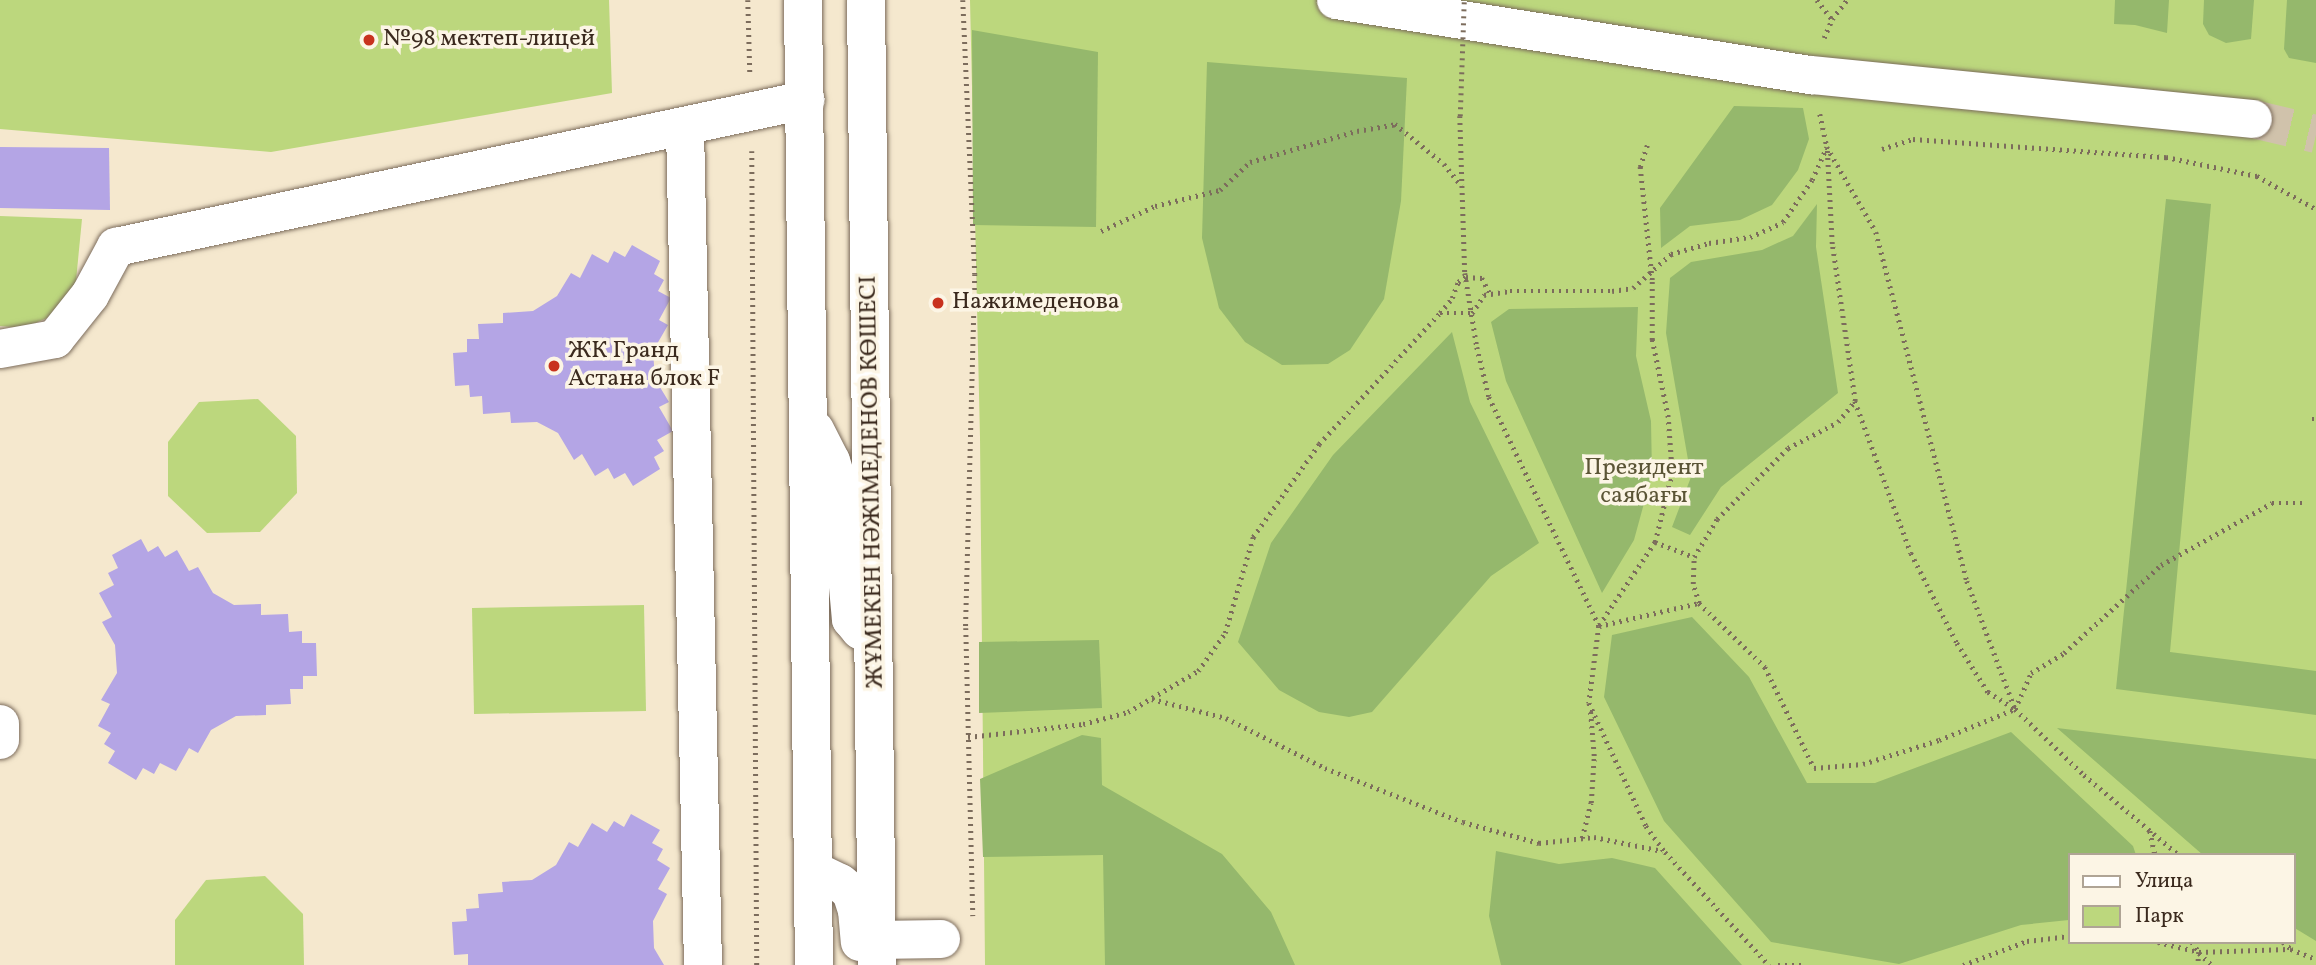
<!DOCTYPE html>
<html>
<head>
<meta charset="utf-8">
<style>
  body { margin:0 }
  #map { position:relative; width:2316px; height:965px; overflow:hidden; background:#f5e8ce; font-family:Vollkorn,serif }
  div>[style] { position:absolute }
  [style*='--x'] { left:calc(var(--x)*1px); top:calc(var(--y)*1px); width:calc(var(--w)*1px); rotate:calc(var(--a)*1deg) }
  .green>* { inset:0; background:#bcd77d }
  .forest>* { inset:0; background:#95b86c }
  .building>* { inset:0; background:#b4a5e5 }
  .minor-tunnel>* { height:38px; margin-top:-19px; transform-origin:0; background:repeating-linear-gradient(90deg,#d0c2ab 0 38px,transparent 0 57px) }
  .path>* { height:4.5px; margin-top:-2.25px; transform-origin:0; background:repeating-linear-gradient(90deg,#7c6c5c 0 2px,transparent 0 7px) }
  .roads { filter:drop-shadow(0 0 2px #7c6c5c) drop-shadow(0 0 2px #7c6c5c) }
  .minor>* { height:38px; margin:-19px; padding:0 19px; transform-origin:19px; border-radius:19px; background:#fff }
  .major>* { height:38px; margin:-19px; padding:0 19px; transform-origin:19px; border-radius:19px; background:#fff }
  .path-bridge>* { height:4.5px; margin-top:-2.25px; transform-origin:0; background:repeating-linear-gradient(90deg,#7c6c5c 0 2px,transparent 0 7px) }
  .dots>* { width:19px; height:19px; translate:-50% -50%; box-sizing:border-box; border:4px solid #fcf5e5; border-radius:50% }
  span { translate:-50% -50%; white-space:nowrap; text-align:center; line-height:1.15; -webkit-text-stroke:7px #fcf5e5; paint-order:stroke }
  .poi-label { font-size:24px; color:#3b2a1e }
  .left { translate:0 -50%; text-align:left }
  .park-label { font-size:24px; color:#5b5536 }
  .street-label { font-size:24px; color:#3b2a1e }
  .legend { position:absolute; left:2068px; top:853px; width:228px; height:91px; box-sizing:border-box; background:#fcf5e5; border:2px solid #afa495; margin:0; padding:9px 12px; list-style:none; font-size:21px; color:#3b2a1e }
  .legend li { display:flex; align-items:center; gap:14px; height:35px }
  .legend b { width:35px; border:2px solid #afa495 }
</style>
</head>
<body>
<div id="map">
  <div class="green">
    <i style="clip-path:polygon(0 0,609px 0,612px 93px,271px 152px,0 129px)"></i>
    <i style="clip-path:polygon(evenodd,970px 0,2316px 0,2316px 965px,985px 965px,980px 438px,970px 0,2069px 855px,2293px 855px,2293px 942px,2069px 942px,2069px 855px)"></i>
    <i style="clip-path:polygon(0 216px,82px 219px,75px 291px,56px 314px,24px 328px,0 326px)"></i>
    <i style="clip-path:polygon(258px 399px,296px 436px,297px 493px,260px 532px,207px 533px,168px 496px,168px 442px,199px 402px)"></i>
    <i style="clip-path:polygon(644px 605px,646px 711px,474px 714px,472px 608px)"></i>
    <i style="clip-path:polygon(265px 876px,303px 914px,304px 965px,175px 965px,175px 920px,206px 880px)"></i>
  </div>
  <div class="forest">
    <i style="clip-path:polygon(2115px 0,2169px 0,2167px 33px,2135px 25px,2114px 24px)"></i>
    <i style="clip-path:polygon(2204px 0,2254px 0,2251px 39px,2226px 43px,2209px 35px,2203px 24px)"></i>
    <i style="clip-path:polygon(2287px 0,2316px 0,2316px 63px,2289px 58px,2284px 49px)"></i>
    <i style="clip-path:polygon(972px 30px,1098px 52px,1096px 227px,973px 225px)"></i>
    <i style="clip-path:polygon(1207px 62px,1407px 78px,1401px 201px,1384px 299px,1350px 350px,1328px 364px,1282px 365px,1245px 342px,1219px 308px,1202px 238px)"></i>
    <i style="clip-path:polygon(1734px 106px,1803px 108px,1809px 139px,1798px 170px,1772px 205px,1740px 220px,1690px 226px,1661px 248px,1660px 208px)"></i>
    <i style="clip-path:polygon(2166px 199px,2211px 204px,2170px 652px,2316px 671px,2316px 715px,2116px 689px)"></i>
    <i style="clip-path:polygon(1817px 204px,1816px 247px,1838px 393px,1721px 487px,1690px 535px,1672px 527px,1691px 477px,1666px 333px,1670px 278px,1691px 262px,1762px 250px,1793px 236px)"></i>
    <i style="clip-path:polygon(1638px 307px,1636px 356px,1651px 421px,1652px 474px,1634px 540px,1602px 593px,1506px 381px,1491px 322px,1509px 309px)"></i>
    <i style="clip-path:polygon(1452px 332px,1470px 402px,1539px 543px,1491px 576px,1372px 712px,1349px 717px,1319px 712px,1279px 690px,1238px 642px,1271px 543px,1333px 455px)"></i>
    <i style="clip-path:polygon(1692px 617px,1749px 677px,1807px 783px,1875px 783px,2011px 732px,2133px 846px,2136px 855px,2069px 855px,2069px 920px,2021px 925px,1899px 964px,1771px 942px,1664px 821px,1604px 697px,1612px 635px)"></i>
    <i style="clip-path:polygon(1099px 640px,1102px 708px,979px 713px,979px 642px)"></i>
    <i style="clip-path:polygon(2057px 728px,2316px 759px,2316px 941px,2293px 927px,2293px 855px,2203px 855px)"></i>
    <i style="clip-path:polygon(1082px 735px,1101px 738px,1102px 785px,1222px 854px,1271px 912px,1295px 965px,1105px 965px,1103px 855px,983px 857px,980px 779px)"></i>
    <i style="clip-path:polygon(1496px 851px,1559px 864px,1612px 858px,1655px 868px,1742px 965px,1501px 965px,1489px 916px)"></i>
  </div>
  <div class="building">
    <i style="clip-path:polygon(0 147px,109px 148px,110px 210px,0 208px)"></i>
    <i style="clip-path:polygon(632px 245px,660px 261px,654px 274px,664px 280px,658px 291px,671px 298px,659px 320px,668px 325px,653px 351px,655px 379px,669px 402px,659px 407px,673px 431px,657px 440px,664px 451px,654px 457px,660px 469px,633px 486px,625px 473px,614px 479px,608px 468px,595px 476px,582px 454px,574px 460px,558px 433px,537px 422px,511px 423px,510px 412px,483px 414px,482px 396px,470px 397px,469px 385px,455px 386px,453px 353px,467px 352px,467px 339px,479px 339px,478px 324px,503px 323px,503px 313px,533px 311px,557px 296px,571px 273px,580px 278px,592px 254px,608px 263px,614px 251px,625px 257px)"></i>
    <i style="clip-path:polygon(141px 539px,148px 552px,158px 546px,165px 557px,177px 550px,189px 571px,198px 567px,213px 593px,234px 605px,261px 604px,261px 615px,288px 614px,289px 632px,302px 631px,302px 643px,316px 643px,317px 676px,303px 676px,303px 689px,290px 689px,291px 704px,266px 705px,266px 715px,236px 716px,211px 730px,198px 753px,189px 748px,176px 771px,160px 763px,154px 774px,143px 768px,136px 780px,108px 763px,115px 751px,104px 744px,111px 733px,98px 726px,110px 704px,101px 700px,117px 673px,115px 645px,102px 622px,112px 617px,99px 593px,114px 585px,108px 573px,118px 568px,112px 555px)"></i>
    <i style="clip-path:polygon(631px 814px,660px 830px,652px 843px,663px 849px,657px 860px,670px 868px,658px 889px,667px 894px,653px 921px,654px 948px,664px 965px,468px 965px,468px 954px,454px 955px,452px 922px,467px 921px,466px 909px,479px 908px,478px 894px,503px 892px,502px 882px,532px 880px,556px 865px,569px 842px,578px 847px,592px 823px,607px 832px,614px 821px,624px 827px)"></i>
  </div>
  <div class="minor-tunnel">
    <i style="--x:2253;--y:119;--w:65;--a:13.4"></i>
  </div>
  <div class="path">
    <i style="--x:748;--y:0;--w:73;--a:88.4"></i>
    <i style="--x:963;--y:0;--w:274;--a:87.5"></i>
    <i style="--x:975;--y:274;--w:354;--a:91.5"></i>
    <i style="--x:966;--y:628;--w:288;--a:88.6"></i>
    <i style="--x:1817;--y:0;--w:24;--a:52"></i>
    <i style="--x:1824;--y:38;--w:21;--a:-67"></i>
    <i style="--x:1832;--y:19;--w:24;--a:-52"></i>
    <i style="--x:1820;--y:114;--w:34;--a:78"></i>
    <i style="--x:1827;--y:147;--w:98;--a:60"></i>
    <i style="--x:1876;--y:232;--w:361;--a:75.4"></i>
    <i style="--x:1967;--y:581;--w:137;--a:69.4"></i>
    <i style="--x:2015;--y:709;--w:95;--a:43.7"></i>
    <i style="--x:2084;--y:775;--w:124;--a:40.1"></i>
    <i style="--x:1460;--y:116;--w:157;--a:88.2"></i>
    <i style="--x:1465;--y:273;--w:75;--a:80.8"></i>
    <i style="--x:1477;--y:347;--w:51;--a:76.5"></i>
    <i style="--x:1489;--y:397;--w:254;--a:64.3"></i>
    <i style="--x:1599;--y:626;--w:78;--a:97.4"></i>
    <i style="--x:1589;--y:703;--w:136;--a:65.1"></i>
    <i style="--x:1646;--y:826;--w:32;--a:54"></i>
    <i style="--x:1665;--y:852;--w:154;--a:47.4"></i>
    <i style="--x:1882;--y:149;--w:33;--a:-18"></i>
    <i style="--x:1913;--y:139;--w:254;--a:4.1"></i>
    <i style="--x:2166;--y:157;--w:93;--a:11.8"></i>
    <i style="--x:2257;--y:176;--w:68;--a:29.2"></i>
    <i style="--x:752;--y:151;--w:814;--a:89.65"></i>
    <i style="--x:1101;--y:231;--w:60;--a:-24.8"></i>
    <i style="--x:1155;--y:206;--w:67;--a:-13.8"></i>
    <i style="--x:1220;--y:190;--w:41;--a:-43"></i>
    <i style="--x:1250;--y:162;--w:111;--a:-16.2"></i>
    <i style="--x:1357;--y:131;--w:39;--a:-10"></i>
    <i style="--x:1395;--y:124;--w:63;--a:39.2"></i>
    <i style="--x:1444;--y:164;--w:28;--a:51"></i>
    <i style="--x:1440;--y:313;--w:19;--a:-51"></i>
    <i style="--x:1452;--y:298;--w:17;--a:-69"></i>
    <i style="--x:1458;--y:282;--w:9;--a:-32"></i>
    <i style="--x:1466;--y:277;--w:16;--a:4"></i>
    <i style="--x:1482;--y:278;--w:18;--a:63"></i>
    <i style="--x:1855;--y:401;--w:162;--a:69.8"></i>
    <i style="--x:1911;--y:553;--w:101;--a:62.9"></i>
    <i style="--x:1957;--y:643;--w:58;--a:57.7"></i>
    <i style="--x:1988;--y:692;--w:31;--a:32"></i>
    <i style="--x:2312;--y:419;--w:4;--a:0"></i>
    <i style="--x:1655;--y:542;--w:42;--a:21"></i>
    <i style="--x:1699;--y:603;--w:20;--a:-108"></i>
    <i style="--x:1693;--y:584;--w:27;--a:-88"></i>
    <i style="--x:1694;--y:557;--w:44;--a:-58.8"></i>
    <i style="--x:1717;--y:519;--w:100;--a:-45"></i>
    <i style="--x:1788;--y:448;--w:56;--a:-27.5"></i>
    <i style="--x:1838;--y:422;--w:27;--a:-51"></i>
    <i style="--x:1855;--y:401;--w:159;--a:-98.3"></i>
    <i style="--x:1832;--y:244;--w:97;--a:-93"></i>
    <i style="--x:1599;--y:625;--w:100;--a:-56"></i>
    <i style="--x:1655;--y:542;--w:71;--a:-76.2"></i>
    <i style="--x:1672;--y:473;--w:56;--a:-94.1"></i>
    <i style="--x:1668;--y:417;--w:79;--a:-101.7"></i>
    <i style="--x:1652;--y:340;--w:60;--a:-90"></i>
    <i style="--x:1652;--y:280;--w:114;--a:-96.1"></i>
    <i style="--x:1640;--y:167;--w:23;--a:-72"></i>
    <i style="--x:1599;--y:626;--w:103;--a:-13"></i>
    <i style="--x:1699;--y:603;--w:92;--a:44.1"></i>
    <i style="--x:1765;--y:667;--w:112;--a:64.1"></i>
    <i style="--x:1814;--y:768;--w:49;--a:-4.7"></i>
    <i style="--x:1863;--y:764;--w:80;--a:-17.5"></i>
    <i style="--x:1939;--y:740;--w:82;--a:-22.2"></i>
    <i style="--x:2015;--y:709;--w:39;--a:-66"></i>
    <i style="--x:2031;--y:673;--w:39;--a:-31"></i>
    <i style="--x:2064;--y:653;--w:131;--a:-42.2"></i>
    <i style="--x:2161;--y:565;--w:127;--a:-29.2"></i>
    <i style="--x:2272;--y:503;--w:32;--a:0"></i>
    <i style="--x:1152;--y:699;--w:76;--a:14.4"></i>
    <i style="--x:1226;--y:718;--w:111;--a:26.8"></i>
    <i style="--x:1325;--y:768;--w:148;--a:21.4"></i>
    <i style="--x:1463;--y:822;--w:79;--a:15.4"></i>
    <i style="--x:1539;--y:843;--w:55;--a:-6.2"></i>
    <i style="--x:1594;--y:837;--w:70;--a:11.5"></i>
    <i style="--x:968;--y:737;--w:116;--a:-6.4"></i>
    <i style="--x:1083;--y:724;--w:47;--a:-14.9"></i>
    <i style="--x:1128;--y:712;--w:81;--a:-30.4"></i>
    <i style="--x:1198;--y:671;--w:47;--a:-54.6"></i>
    <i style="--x:1225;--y:633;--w:100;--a:-73.7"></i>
    <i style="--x:1253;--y:537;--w:114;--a:-54.6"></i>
    <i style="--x:1319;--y:444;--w:178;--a:-47.3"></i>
    <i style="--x:1440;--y:313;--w:32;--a:0"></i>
    <i style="--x:1472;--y:313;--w:22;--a:-56"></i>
    <i style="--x:1484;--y:295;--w:26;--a:-9"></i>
    <i style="--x:1510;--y:291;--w:102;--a:0"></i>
    <i style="--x:1612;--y:291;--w:21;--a:-8"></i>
    <i style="--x:1633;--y:288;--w:51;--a:-41.8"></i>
    <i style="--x:1671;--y:254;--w:40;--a:-16"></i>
    <i style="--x:1709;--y:243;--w:41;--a:-8.3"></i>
    <i style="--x:1750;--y:237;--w:36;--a:-24"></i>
    <i style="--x:1783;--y:222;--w:51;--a:-55.4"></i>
    <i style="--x:1812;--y:180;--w:36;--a:-66"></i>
    <i style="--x:2150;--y:831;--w:25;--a:78"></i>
    <i style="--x:1582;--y:838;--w:36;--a:-76"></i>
    <i style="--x:1591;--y:803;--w:47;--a:-86.3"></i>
    <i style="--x:1594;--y:756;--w:48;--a:-94.8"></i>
    <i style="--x:2158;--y:942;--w:42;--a:13.7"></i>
    <i style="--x:2199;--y:952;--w:92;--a:-1.9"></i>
    <i style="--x:2192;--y:942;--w:12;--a:55"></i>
    <i style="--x:2199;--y:952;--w:13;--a:94"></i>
    <i style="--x:2283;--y:942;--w:11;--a:41"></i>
    <i style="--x:2291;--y:949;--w:27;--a:22"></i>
    <i style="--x:2199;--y:953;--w:18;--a:43"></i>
    <i style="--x:1778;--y:965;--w:26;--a:0"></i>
    <i style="--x:1963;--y:965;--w:68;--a:-20.6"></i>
    <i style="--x:2027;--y:941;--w:42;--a:-6.8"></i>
  </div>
  <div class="roads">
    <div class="minor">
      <i style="--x:1336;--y:0;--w:482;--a:9"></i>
      <i style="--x:1812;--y:75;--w:443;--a:5.7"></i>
      <i style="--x:685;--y:128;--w:837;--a:88.77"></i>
      <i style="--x:0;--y:349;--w:56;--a:-10.3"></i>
      <i style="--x:55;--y:339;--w:56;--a:-51.5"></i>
      <i style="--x:90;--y:295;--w:55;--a:-61.6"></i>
      <i style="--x:116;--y:247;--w:705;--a:-12.04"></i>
      <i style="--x:0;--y:724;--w:16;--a:90"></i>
      <i style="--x:877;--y:940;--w:64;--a:-0.9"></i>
    </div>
    <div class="major">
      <i style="--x:803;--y:0;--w:965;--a:89.35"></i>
      <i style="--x:866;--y:0;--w:965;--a:89.35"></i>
      <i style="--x:815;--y:430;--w:35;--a:63"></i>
      <i style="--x:831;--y:461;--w:28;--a:73"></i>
      <i style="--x:839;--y:488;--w:132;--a:84.8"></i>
      <i style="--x:851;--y:619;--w:14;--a:51"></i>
      <i style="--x:860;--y:630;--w:11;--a:27"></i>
      <i style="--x:813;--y:870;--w:30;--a:26"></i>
      <i style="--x:840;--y:883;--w:14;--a:39"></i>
      <i style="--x:851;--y:892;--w:19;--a:72"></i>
      <i style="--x:857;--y:910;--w:32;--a:85"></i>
    </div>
  </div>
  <div class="path-bridge">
    <i style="--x:1460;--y:116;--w:116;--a:-88"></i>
  </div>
  <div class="dots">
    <i style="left:369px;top:40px;background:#c8321e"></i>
    <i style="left:938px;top:303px;background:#c8321e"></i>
    <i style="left:554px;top:366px;background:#c8321e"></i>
  </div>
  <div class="poi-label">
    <span class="left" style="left:383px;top:40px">№98 мектеп-лицей</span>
    <span class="left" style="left:952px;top:303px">Нажимеденова</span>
    <span class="left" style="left:568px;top:366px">ЖК Гранд<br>Астана блок F</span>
  </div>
  <div class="park-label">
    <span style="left:1644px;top:483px">Президент<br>саябағы</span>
  </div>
  <div class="street-label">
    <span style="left:873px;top:482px;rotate:-91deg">ЖҰМЕКЕН НӘЖІМЕДЕНОВ КӨШЕСІ</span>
  </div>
  <ul class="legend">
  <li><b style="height:9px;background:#fff"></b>Улица</li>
  <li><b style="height:19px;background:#bcd77d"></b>Парк</li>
  </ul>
</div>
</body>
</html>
